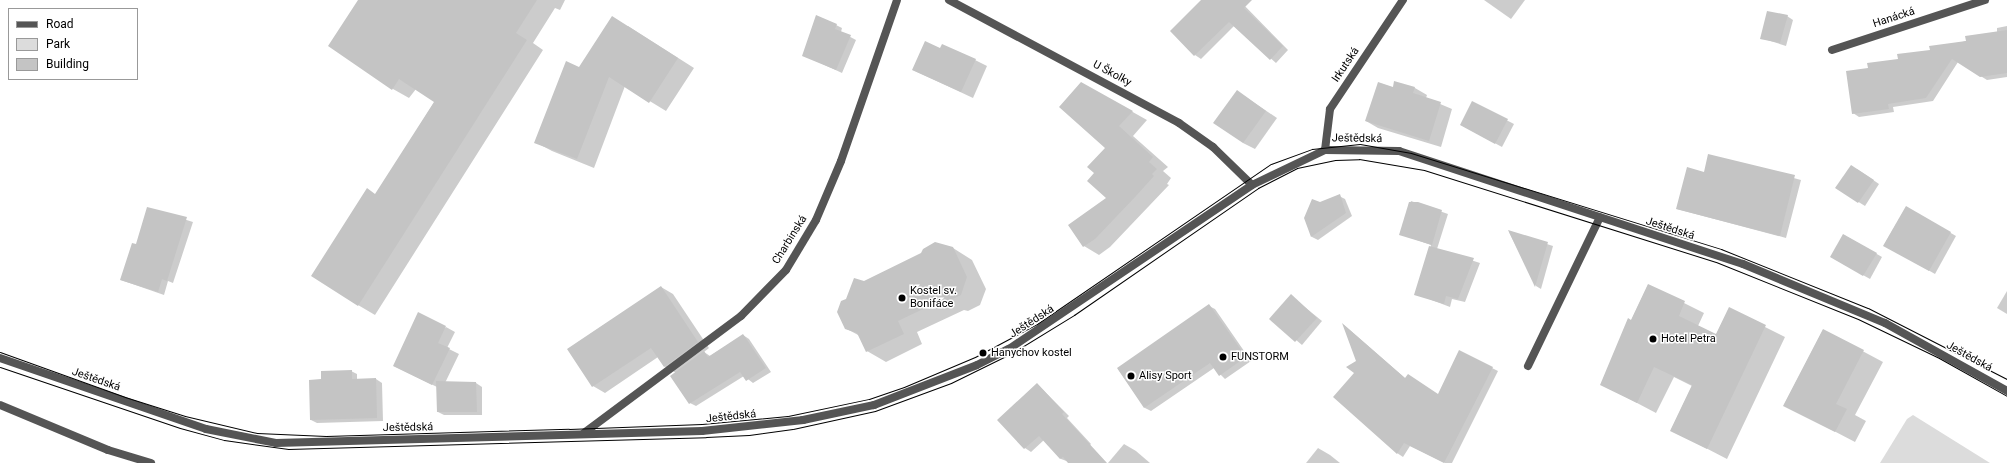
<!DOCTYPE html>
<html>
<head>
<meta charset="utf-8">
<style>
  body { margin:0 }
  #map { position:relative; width:2007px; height:463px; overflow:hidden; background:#fff; font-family:Roboto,sans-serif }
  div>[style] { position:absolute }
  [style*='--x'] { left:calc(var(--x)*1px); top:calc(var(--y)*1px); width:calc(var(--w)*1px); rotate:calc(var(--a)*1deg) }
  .green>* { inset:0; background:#dcdcdc }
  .shadow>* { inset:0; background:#0003 }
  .building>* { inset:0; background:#c4c4c4 }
  .minor>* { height:8px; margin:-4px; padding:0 4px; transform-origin:4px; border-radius:4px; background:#555 }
  .tertiary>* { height:8px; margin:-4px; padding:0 4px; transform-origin:4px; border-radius:4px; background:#555 }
  .tram>* { height:1px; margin:-0.5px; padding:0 0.5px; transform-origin:0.5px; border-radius:0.5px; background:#000 }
  .dots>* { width:11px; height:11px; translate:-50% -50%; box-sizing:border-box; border:2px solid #fff; border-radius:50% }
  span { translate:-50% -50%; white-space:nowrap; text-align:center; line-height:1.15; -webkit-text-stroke:3px #fff; paint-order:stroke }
  .street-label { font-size:11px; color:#000 }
  .poi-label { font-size:11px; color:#000 }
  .left { translate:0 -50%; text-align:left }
  .legend { position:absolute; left:8px; top:8px; width:130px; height:72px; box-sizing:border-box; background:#fff; border:1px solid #999; margin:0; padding:5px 7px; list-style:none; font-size:12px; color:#000 }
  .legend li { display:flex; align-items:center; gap:8px; height:20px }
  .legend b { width:20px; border:1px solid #999 }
</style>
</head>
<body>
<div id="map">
  <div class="green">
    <i style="clip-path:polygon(1913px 415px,1990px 463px,1880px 463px,1907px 419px)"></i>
  </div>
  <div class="shadow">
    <i style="clip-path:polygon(359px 0,565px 0,560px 10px,555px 8px,533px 43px,543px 50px,375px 315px,358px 305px,376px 195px,435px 101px,416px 89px,409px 98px,393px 89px)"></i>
    <i style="clip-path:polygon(1203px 0,1239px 0,1288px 50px,1276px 63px,1234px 26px,1201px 59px,1195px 55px)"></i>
    <i style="clip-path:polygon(1484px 0,1525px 0,1511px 19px)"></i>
    <i style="clip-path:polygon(1787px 16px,1793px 20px,1786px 46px,1761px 38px)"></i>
    <i style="clip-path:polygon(836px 25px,842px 28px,841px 32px,856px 40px,842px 73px,803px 55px)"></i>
    <i style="clip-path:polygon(628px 26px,694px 68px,666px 111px,625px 86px,594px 168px,552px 151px,535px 142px,580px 68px)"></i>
    <i style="clip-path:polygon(2007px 26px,2007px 77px,1987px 80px,1958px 62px,1933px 101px,1893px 107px,1894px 112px,1859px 117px,1853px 113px,1869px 69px,1997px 32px,1997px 28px)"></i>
    <i style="clip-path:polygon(940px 50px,975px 60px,987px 66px,973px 98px,913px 70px)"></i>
    <i style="clip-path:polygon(1395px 82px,1415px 88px,1427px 95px,1426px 98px,1452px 109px,1441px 147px,1378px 128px,1366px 121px,1393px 88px)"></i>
    <i style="clip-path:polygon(1081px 83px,1147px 120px,1133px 136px,1168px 167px,1163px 171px,1171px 178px,1167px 184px,1169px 185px,1110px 247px,1099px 255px,1084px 246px,1108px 199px,1095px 173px,1106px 148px)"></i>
    <i style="clip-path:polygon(1237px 91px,1277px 118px,1255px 149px,1243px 143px)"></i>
    <i style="clip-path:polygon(1473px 103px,1514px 124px,1502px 147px,1461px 125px)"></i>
    <i style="clip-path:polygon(1709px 155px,1801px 180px,1786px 238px,1677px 209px,1705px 173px)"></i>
    <i style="clip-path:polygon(1857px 169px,1879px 184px,1865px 206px,1836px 188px)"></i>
    <i style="clip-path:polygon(1339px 196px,1345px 199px,1352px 216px,1318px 240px,1312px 237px,1305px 218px,1320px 203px)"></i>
    <i style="clip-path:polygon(1411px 201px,1448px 214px,1437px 249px,1480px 263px,1465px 302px,1452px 299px,1450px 307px,1416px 294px,1431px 245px,1400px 234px)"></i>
    <i style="clip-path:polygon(1906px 207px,1956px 236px,1935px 274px,1884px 245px)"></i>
    <i style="clip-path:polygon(148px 208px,193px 222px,173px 283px,168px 281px,164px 295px,121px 280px,137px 246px)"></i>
    <i style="clip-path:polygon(1509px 232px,1553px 246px,1541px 289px,1536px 286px)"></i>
    <i style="clip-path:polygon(1844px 235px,1882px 257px,1870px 279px,1831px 257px)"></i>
    <i style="clip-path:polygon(953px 248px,972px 260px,986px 289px,980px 305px,968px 311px,964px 310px,917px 332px,922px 344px,886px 362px,867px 351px,860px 336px,845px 328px,847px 299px,864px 282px)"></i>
    <i style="clip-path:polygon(1648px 285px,1704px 313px,1698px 326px,1716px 335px,1729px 309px,1785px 337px,1727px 459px,1671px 430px,1692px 386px,1674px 377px,1656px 413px,1601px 384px)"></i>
    <i style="clip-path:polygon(661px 287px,673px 294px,709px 348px,704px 352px,710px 356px,743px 335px,749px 339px,771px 372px,753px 383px,744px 376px,696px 406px,690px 403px,676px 373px,664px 366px,658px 357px,605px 393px,593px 386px,568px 349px)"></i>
    <i style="clip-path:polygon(2007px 291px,2007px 314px,1997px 308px)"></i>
    <i style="clip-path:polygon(1291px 296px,1322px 321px,1302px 345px,1271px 319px)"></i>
    <i style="clip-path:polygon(1209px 306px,1215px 309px,1251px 361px,1225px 379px,1214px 368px,1151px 411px,1145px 408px,1118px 369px)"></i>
    <i style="clip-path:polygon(1344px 325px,1406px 379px,1438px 395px,1492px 368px,1498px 371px,1452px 463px,1445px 463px,1410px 446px,1403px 457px,1397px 453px,1355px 373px,1358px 362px)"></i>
    <i style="clip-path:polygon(446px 327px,455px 332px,447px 348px,459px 354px,445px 383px,476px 383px,482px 387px,482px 415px,444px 415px,438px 412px,437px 387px,394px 366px)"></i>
    <i style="clip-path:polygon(1823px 330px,1883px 362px,1855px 415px,1866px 421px,1855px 442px,1784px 405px)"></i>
    <i style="clip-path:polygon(351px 371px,357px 374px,357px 380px,376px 379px,382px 383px,383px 421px,317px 423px,311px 420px,322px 380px)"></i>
    <i style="clip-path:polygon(1037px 384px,1069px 416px,1067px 418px,1091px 444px,1072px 463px,1061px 459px,1044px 440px,1031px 452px,1025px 448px,999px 420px)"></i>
    <i style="clip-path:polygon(1124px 444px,1136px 451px,1150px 463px,1108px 463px)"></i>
    <i style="clip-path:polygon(1318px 448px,1330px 455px,1340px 463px,1306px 463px)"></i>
  </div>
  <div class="building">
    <i style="clip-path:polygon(358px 0,537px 0,516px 33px,527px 40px,358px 306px,311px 276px,367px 188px,375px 194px,434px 102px,399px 79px,392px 90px,328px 46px)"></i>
    <i style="clip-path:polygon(1201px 0,1252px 0,1244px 8px,1283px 46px,1270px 60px,1229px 22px,1194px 56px,1170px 31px)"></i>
    <i style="clip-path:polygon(1767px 11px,1788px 15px,1780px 43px,1760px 39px)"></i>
    <i style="clip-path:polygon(816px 15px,837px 24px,835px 29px,851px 35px,836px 70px,802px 56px)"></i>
    <i style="clip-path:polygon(612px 16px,678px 58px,649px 103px,609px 77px,577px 159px,534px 143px,566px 61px,579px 67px)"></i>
    <i style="clip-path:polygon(2007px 30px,2007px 73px,1980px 77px,1952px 59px,1926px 98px,1888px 104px,1889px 109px,1852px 114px,1846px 71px,1868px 68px,1867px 63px,1898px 59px,1897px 54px,1930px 50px,1929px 46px,1966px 41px,1965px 36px)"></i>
    <i style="clip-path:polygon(925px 41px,940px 48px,942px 44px,976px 59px,961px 92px,912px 70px)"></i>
    <i style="clip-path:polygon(1394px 81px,1415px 87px,1413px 93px,1441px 102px,1429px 141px,1365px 121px,1378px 82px,1393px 87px)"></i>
    <i style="clip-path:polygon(1081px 82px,1133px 111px,1119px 126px,1153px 157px,1149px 162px,1157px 169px,1152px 174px,1154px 176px,1136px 196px,1095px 239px,1083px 247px,1068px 225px,1106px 198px,1087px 181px,1094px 173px,1087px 167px,1105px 148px,1059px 107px)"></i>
    <i style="clip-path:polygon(1237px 90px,1266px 111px,1243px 143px,1213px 123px)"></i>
    <i style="clip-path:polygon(1472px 101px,1508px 119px,1495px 144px,1460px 125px)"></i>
    <i style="clip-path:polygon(1708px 154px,1795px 175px,1780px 236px,1676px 209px,1687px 167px,1704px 172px)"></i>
    <i style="clip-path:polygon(1851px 165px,1874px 180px,1858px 203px,1835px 188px)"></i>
    <i style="clip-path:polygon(1340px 194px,1346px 213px,1311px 237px,1304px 218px,1312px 199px,1320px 202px)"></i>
    <i style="clip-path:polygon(1409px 202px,1418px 202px,1442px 210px,1432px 245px,1399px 235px)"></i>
    <i style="clip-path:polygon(1906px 206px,1951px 232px,1929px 271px,1883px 246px)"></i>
    <i style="clip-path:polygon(147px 207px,187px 217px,167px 281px,162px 279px,158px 292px,120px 280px,132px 243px,136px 244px)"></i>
    <i style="clip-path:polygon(1508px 230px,1548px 242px,1535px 287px)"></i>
    <i style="clip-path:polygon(1843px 234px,1877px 253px,1863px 276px,1830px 257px)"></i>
    <i style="clip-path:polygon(935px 242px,953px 247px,967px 277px,961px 295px,948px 301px,944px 299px,898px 321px,904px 334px,866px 352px,857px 333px,845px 329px,837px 312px,841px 301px,846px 299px,854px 278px,864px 281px,921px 253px,923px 249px)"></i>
    <i style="clip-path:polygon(1429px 246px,1474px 258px,1458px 299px,1446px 296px,1444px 304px,1414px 295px)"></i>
    <i style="clip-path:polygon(1648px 284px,1685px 301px,1679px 316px,1716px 334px,1729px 307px,1766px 325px,1707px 449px,1670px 431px,1692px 385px,1654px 367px,1637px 403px,1600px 385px,1628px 318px,1631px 320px)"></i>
    <i style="clip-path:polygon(661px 286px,698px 342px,664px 367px,651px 348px,592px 387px,567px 349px)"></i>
    <i style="clip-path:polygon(1291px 294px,1317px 318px,1295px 342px,1269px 319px)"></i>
    <i style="clip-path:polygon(1209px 304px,1246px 357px,1219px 376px,1210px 363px,1144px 408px,1117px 368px)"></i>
    <i style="clip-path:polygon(418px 312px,446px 326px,438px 343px,450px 348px,432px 385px,393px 366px)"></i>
    <i style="clip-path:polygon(1342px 323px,1405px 378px,1408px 374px,1438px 394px,1459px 350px,1493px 367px,1444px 463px,1404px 443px,1397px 454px,1333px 397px,1354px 373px,1346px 367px,1356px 361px)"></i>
    <i style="clip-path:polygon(1823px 329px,1864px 350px,1836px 404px,1847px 409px,1835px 432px,1783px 406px)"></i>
    <i style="clip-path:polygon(743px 334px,766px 368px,746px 381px,740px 372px,689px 404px,670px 376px,704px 351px,708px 357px)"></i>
    <i style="clip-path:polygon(352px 370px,352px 379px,376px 378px,377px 418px,310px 420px,309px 380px,321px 379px,321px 371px)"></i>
    <i style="clip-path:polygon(436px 381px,476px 382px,477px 412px,437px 412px)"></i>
    <i style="clip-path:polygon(1037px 383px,1064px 412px,1062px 414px,1107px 463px,1068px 463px,1063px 457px,1060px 459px,1039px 436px,1024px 449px,997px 420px)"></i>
  </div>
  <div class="minor">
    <i style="--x:949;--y:0;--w:261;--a:28.1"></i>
    <i style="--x:1179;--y:123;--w:42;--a:35.2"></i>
    <i style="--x:1213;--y:147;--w:54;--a:44.3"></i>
    <i style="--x:1832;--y:50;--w:161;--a:-18.1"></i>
    <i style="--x:1325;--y:150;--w:41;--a:-83"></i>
    <i style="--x:1330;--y:109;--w:131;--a:-56.2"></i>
    <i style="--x:0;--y:358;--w:218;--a:19"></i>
    <i style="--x:206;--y:429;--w:71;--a:11.3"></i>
    <i style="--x:276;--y:443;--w:426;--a:-1.6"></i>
    <i style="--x:702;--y:431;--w:102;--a:-6.2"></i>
    <i style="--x:803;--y:420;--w:73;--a:-11.9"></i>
    <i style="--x:874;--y:405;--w:110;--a:-21.2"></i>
    <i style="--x:977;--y:365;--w:36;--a:-27"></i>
    <i style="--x:1009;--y:349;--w:293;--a:-34"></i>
    <i style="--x:1252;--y:185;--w:81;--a:-25.6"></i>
    <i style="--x:1325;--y:150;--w:74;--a:0.8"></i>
    <i style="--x:1399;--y:151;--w:362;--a:18.2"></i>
    <i style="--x:1743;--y:264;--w:154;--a:22.6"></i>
    <i style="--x:1885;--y:323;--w:140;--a:29.1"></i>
    <i style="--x:1528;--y:366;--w:165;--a:-64.2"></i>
    <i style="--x:584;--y:433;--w:196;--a:-36.7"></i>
    <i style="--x:741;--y:316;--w:64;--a:-45.6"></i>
    <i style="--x:786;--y:270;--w:58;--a:-59"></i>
    <i style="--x:816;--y:220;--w:64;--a:-67"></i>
    <i style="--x:841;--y:161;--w:170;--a:-70.8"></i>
  </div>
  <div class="tertiary">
    <i style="--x:0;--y:405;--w:117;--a:22.6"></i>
    <i style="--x:108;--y:450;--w:45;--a:16.8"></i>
  </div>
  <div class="tram">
    <i style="--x:0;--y:352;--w:133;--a:19.8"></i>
    <i style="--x:125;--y:397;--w:63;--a:17.6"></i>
    <i style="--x:185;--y:416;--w:74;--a:13.3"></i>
    <i style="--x:257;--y:433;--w:69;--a:2.5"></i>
    <i style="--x:326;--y:436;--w:243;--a:-1.7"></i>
    <i style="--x:569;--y:429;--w:133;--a:-2.2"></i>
    <i style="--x:702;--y:424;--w:86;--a:-5.3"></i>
    <i style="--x:788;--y:416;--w:83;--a:-11.9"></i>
    <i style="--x:869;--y:399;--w:37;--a:-19"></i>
    <i style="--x:904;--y:387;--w:77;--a:-22.9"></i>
    <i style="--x:975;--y:357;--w:70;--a:-28"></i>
    <i style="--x:1037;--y:324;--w:283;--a:-34.4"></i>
    <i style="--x:1271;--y:164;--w:44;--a:-20.1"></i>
    <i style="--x:1312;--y:149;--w:48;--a:-5.9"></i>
    <i style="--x:1360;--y:144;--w:52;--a:10"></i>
    <i style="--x:1411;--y:153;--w:325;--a:17.2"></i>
    <i style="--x:1721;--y:249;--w:158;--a:21.9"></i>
    <i style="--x:1868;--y:308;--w:156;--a:27.1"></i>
    <i style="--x:0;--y:367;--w:190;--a:18.7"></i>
    <i style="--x:180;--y:428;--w:46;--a:15.3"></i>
    <i style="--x:224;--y:440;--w:65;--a:8"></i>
    <i style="--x:288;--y:449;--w:418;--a:-1.6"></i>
    <i style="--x:706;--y:437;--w:43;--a:-2.7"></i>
    <i style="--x:749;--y:435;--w:44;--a:-7.8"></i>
    <i style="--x:793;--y:429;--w:84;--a:-12.4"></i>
    <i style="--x:875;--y:411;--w:81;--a:-20.2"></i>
    <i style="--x:951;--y:383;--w:68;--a:-26.2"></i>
    <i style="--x:1012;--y:353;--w:73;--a:-31.5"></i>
    <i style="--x:1074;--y:315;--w:224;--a:-34.6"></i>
    <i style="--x:1258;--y:188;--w:44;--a:-27.1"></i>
    <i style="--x:1297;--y:168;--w:39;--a:-12"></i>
    <i style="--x:1335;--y:160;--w:24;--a:-2"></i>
    <i style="--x:1359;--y:159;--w:66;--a:9.6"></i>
    <i style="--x:1424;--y:170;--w:306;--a:17.5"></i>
    <i style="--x:1716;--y:262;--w:153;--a:21.9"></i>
    <i style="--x:1858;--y:319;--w:90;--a:25.7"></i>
    <i style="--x:1939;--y:358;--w:78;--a:29.2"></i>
  </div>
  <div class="dots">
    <i style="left:902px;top:298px;background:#000"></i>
    <i style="left:1653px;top:339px;background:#000"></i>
    <i style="left:983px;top:353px;background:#000"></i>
    <i style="left:1223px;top:357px;background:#000"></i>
    <i style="left:1131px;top:376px;background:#000"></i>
  </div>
  <div class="street-label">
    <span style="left:1894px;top:18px;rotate:-18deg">Hanácká</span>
    <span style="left:1346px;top:65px;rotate:-56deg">Irkutská</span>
    <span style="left:1112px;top:74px;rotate:28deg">U Školky</span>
    <span style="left:1357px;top:139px;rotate:1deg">Ještědská</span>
    <span style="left:1670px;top:229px;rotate:18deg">Ještědská</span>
    <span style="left:790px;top:240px;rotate:-58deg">Charbinská</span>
    <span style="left:1032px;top:322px;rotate:-33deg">Ještědská</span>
    <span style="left:1969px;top:357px;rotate:29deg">Ještědská</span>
    <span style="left:96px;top:380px;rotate:19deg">Ještědská</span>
    <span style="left:731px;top:417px;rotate:-6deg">Ještědská</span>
    <span style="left:408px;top:428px;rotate:-1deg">Ještědská</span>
  </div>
  <div class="poi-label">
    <span class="left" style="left:910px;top:298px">Kostel sv.<br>Bonifáce</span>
    <span class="left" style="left:1661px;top:339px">Hotel Petra</span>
    <span class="left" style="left:991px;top:353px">Hanychov kostel</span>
    <span class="left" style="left:1231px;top:357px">FUNSTORM</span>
    <span class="left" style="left:1139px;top:376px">Alisy Sport</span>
  </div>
  <ul class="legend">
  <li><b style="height:5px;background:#555"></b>Road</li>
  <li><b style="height:11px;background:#dcdcdc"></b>Park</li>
  <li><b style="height:11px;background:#c4c4c4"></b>Building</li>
  </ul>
</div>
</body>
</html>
